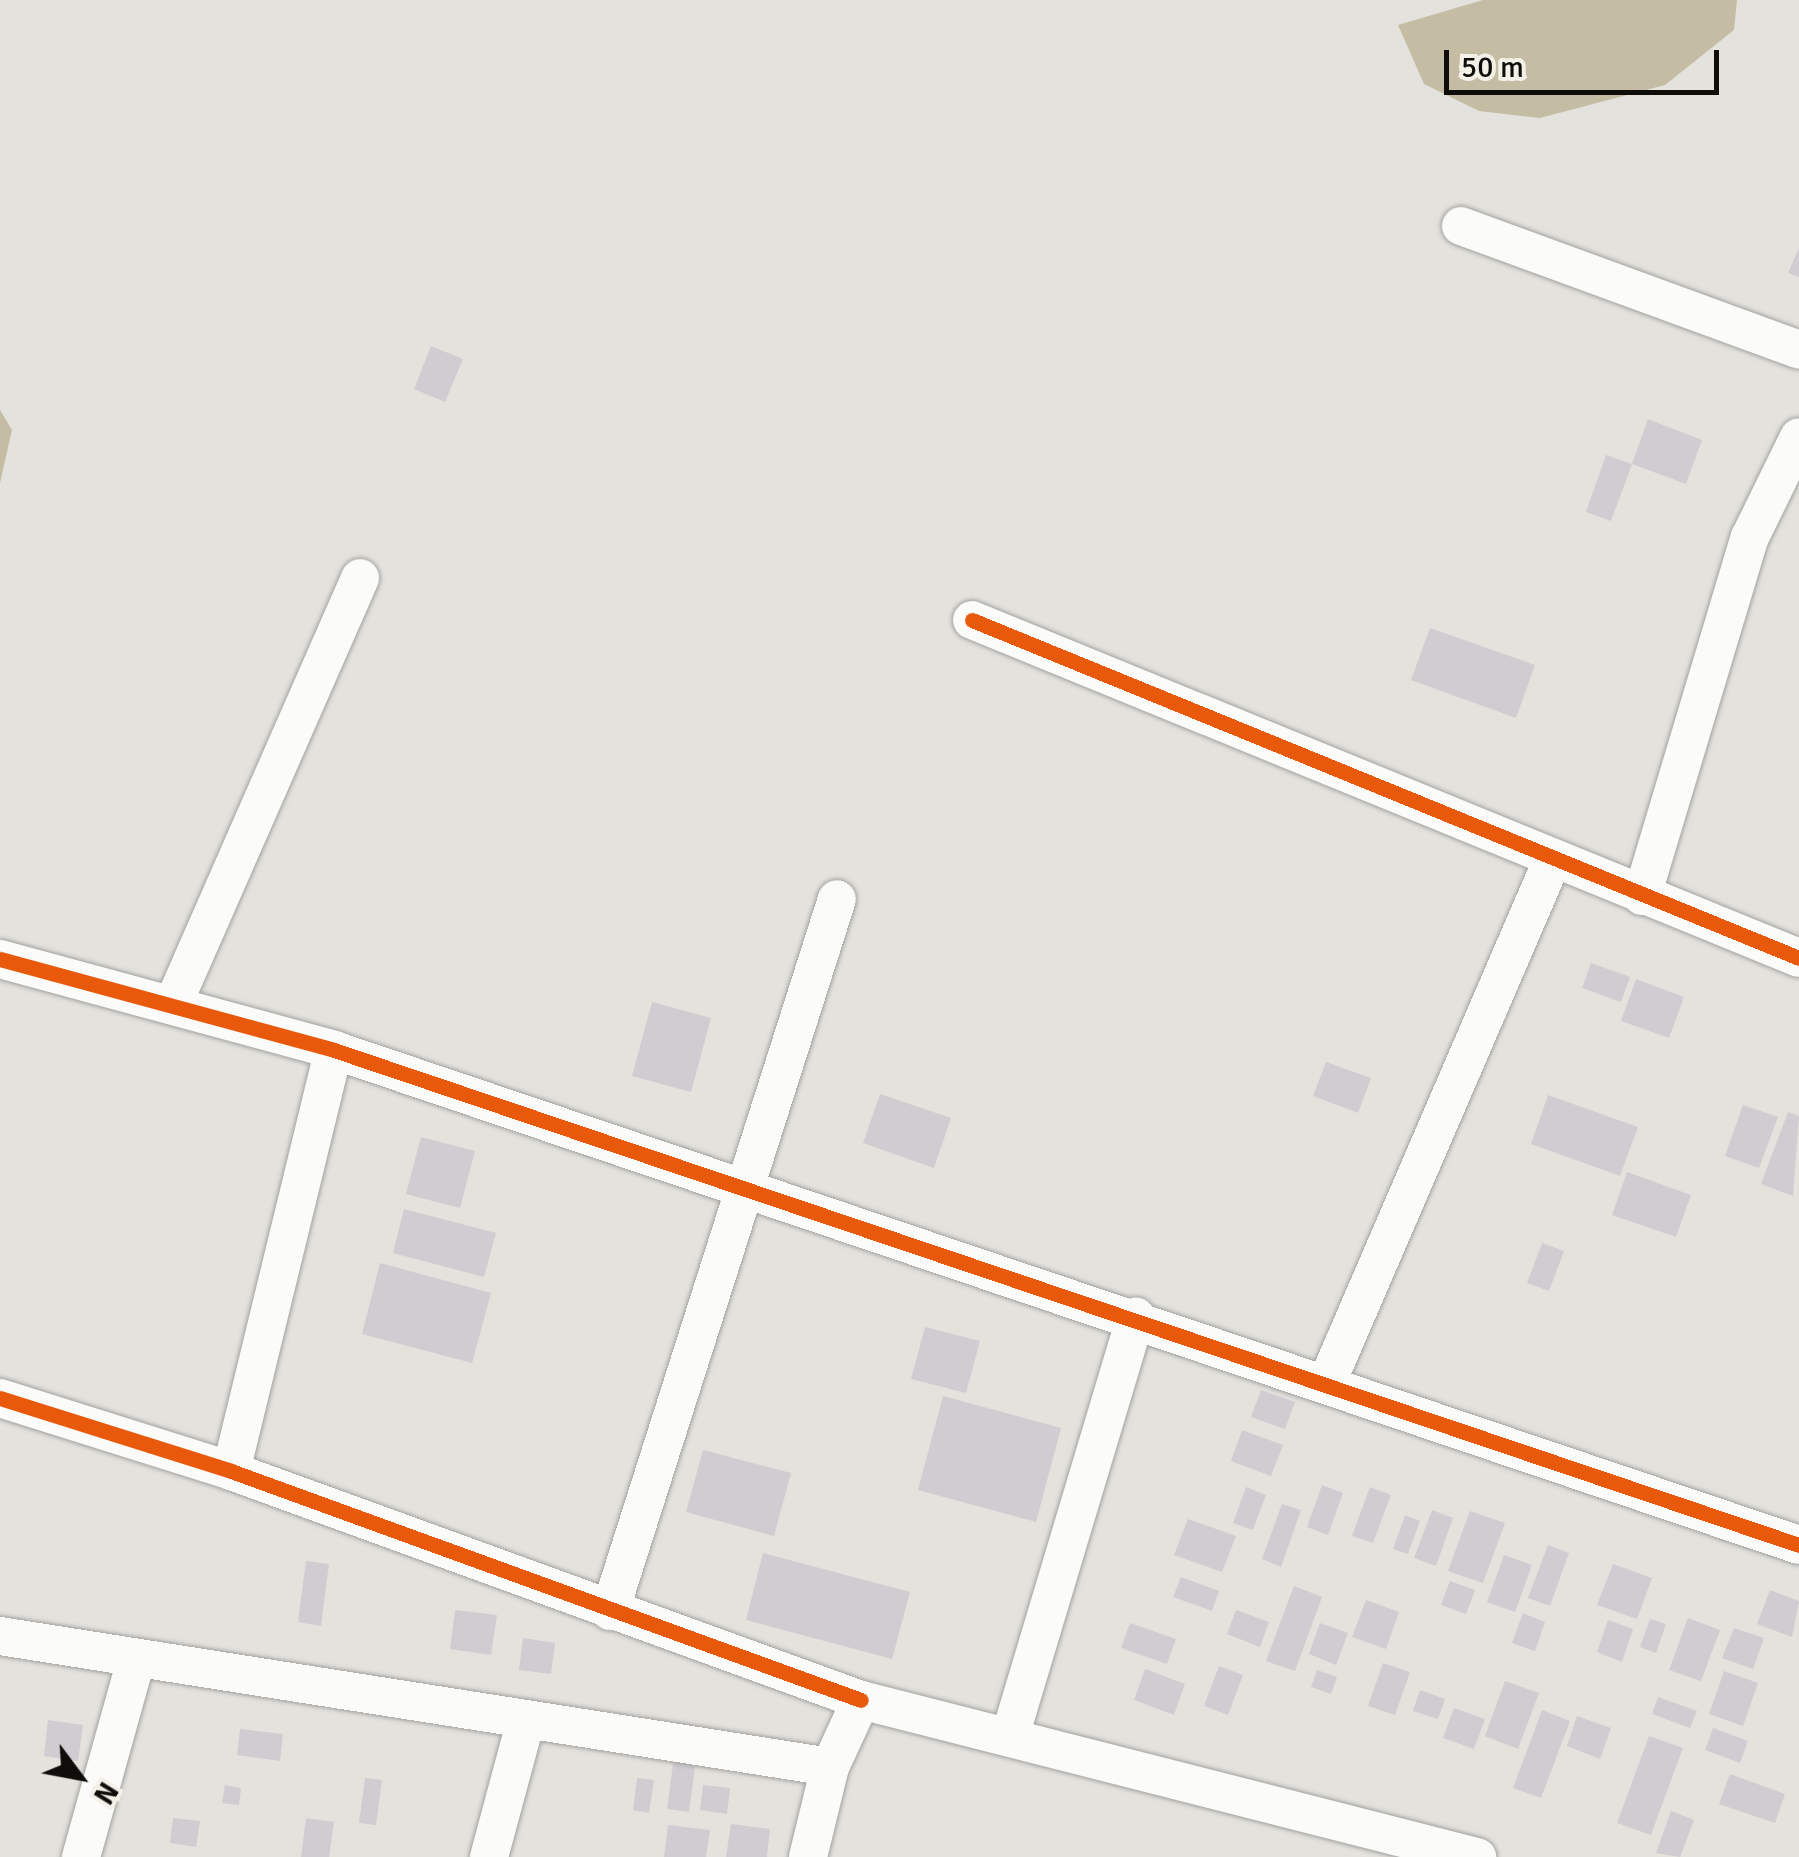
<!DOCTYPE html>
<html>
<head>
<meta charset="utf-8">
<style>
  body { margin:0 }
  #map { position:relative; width:1799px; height:1857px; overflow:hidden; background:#e3e2dd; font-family:Signika,sans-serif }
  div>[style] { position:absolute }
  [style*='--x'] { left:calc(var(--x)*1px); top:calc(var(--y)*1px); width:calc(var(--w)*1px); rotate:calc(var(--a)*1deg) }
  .forest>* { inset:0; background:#c5bca4 }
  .building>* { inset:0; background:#d0cdd2 }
  .roads { filter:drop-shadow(0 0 2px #a3a29e) drop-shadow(0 0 2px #a3a29e) }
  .minor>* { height:38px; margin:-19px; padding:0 19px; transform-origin:19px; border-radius:19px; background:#fbfbfa }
  .cycleway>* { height:15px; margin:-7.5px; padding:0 7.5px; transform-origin:7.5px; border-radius:7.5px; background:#e8590c }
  span { translate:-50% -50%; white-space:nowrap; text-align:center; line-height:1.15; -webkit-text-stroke:9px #f3f0e7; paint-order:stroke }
  .north { position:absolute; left:30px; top:1727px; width:100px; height:100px; -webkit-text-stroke:8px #f3f0e7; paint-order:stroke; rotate:122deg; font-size:28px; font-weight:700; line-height:40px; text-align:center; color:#0e0d0a }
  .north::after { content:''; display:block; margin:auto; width:35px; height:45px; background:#0e0d0a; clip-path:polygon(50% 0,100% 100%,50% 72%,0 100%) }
  .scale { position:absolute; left:1444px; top:50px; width:275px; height:45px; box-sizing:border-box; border:5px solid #0e0d0a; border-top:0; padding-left:12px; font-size:30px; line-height:35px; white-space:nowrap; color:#0e0d0a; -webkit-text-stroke:8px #f3f0e7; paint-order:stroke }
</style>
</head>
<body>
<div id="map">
  <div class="forest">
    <i style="clip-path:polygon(1483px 0,1737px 0,1734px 30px,1665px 85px,1540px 118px,1479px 111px,1424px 84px,1398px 25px)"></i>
    <i style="clip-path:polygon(0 410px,12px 430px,0 483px)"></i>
  </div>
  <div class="building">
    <i style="clip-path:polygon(1799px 248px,1799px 277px,1788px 273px)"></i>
    <i style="clip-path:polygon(431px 346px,463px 359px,445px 402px,414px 389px)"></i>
    <i style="clip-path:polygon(1648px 419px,1702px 440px,1686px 484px,1632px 464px)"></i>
    <i style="clip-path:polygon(1606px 455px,1632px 464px,1611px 521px,1586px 512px)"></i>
    <i style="clip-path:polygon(1430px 628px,1535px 665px,1516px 718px,1411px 680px)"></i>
    <i style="clip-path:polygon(1591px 963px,1630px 977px,1621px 1002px,1582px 988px)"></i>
    <i style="clip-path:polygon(1636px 979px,1684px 997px,1669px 1038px,1621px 1021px)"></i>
    <i style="clip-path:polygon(652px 1002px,711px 1018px,691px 1092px,632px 1076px)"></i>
    <i style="clip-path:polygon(1326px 1062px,1371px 1078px,1358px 1113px,1313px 1096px)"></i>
    <i style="clip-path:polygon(880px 1094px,951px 1118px,934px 1168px,863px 1143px)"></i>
    <i style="clip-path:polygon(1548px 1095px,1638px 1127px,1620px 1176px,1531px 1144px)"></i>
    <i style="clip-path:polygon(1743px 1105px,1778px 1117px,1759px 1168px,1725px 1156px)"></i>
    <i style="clip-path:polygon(1788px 1112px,1799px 1116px,1793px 1196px,1761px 1184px)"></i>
    <i style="clip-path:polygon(421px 1137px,475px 1151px,460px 1208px,406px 1194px)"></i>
    <i style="clip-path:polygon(1627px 1172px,1691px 1195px,1676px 1237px,1612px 1215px)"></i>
    <i style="clip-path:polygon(404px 1209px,496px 1233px,484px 1277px,393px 1253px)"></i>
    <i style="clip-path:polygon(1542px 1243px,1564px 1251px,1549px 1291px,1527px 1283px)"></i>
    <i style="clip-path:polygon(380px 1263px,491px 1293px,472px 1363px,362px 1334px)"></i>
    <i style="clip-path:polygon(925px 1327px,980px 1341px,966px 1393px,911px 1379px)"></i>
    <i style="clip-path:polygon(1261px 1390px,1295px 1402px,1285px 1429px,1251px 1417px)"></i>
    <i style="clip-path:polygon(943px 1396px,1061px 1428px,1036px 1522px,918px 1490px)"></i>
    <i style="clip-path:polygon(1242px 1430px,1283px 1445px,1271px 1476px,1231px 1461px)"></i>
    <i style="clip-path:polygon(703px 1450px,791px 1473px,774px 1536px,686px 1512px)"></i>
    <i style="clip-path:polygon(1322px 1485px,1343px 1493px,1328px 1535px,1307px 1527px)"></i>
    <i style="clip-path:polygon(1246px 1487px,1266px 1495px,1253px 1530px,1233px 1523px)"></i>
    <i style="clip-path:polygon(1370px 1487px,1391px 1495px,1373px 1543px,1352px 1536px)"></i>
    <i style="clip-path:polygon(1282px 1504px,1301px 1510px,1281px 1567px,1262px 1559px)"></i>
    <i style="clip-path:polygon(1432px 1510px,1453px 1518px,1436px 1566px,1414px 1558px)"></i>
    <i style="clip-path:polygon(1470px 1511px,1505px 1523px,1483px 1583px,1448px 1571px)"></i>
    <i style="clip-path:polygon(1405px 1515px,1420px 1521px,1408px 1554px,1393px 1549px)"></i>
    <i style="clip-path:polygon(1188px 1519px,1236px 1536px,1222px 1572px,1174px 1555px)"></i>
    <i style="clip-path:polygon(1548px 1545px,1569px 1553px,1550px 1606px,1528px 1598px)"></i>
    <i style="clip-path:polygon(763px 1553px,910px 1592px,892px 1659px,746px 1620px)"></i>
    <i style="clip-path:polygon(1504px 1555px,1532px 1565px,1515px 1612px,1487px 1602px)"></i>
    <i style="clip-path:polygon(306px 1561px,329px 1564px,321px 1626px,298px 1622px)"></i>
    <i style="clip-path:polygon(1613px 1564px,1652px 1578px,1637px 1619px,1597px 1605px)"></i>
    <i style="clip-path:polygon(1181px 1577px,1219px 1591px,1212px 1611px,1173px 1597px)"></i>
    <i style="clip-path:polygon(1450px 1581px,1475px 1590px,1466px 1614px,1441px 1605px)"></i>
    <i style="clip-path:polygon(1294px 1586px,1322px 1597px,1295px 1671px,1266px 1661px)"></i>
    <i style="clip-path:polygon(1770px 1590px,1799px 1601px,1792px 1637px,1757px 1624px)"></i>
    <i style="clip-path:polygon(1366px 1600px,1399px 1612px,1386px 1649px,1352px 1637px)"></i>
    <i style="clip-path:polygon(455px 1610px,497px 1615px,491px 1655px,450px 1649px)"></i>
    <i style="clip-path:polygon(1236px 1610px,1269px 1622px,1260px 1647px,1227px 1634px)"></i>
    <i style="clip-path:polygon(1523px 1613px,1545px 1622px,1535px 1651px,1512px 1643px)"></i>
    <i style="clip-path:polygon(1688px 1618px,1720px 1630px,1701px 1681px,1669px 1670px)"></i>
    <i style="clip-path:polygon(1650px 1619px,1666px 1624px,1656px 1653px,1640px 1647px)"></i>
    <i style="clip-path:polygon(1608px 1620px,1633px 1629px,1622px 1662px,1597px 1652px)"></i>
    <i style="clip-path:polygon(1130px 1623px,1176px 1639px,1167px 1664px,1121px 1648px)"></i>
    <i style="clip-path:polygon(1320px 1623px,1348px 1633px,1336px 1665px,1309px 1654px)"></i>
    <i style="clip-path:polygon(1734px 1628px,1764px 1638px,1753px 1669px,1722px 1658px)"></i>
    <i style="clip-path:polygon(523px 1638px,555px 1643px,551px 1674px,519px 1670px)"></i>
    <i style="clip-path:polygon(1383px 1663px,1410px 1672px,1395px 1715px,1368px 1706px)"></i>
    <i style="clip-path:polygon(1219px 1666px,1243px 1675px,1228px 1715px,1204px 1706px)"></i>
    <i style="clip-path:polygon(1145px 1669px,1185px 1684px,1174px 1715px,1134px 1700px)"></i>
    <i style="clip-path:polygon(1317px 1670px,1337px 1677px,1331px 1694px,1311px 1687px)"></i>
    <i style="clip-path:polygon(1724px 1671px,1758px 1683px,1743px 1726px,1709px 1714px)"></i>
    <i style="clip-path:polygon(1505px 1681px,1539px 1693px,1518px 1749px,1485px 1736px)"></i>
    <i style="clip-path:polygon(1420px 1690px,1445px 1699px,1438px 1719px,1413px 1711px)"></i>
    <i style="clip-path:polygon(1658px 1697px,1697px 1711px,1690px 1728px,1652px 1714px)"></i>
    <i style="clip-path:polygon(1454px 1708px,1485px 1719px,1474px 1749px,1443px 1738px)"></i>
    <i style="clip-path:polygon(1542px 1710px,1570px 1721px,1541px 1798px,1513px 1788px)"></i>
    <i style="clip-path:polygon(1577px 1716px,1611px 1728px,1600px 1759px,1567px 1746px)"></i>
    <i style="clip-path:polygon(48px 1720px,83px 1725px,78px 1761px,44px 1756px)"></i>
    <i style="clip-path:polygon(1713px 1728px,1748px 1741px,1740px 1763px,1705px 1750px)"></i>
    <i style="clip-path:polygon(240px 1729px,283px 1734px,280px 1761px,237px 1755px)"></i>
    <i style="clip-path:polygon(1649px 1736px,1683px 1748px,1651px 1835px,1617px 1823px)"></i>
    <i style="clip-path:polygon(674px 1757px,696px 1760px,689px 1812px,667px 1809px)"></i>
    <i style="clip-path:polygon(1730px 1774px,1785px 1794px,1775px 1823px,1719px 1804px)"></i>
    <i style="clip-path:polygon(365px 1778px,382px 1780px,376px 1825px,359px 1823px)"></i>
    <i style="clip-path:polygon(637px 1778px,654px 1780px,649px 1813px,633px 1810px)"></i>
    <i style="clip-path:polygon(225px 1785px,241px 1788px,239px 1805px,222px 1803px)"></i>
    <i style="clip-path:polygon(703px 1785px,730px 1788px,727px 1814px,700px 1810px)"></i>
    <i style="clip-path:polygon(1671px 1811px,1694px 1820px,1680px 1857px,1656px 1853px)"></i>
    <i style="clip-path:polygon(173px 1818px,200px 1821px,196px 1847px,170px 1843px)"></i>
    <i style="clip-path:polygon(306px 1818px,334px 1822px,329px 1857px,301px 1857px)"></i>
    <i style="clip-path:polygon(731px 1824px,770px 1829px,767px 1857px,726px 1857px)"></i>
    <i style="clip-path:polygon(668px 1825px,710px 1830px,706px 1857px,664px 1857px)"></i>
  </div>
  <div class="roads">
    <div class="minor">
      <i style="--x:1461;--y:226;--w:360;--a:20.1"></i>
      <i style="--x:972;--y:620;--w:893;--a:22.23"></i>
      <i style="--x:1642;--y:896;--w:375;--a:-73.3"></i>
      <i style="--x:1750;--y:537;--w:111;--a:-63.9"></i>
      <i style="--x:0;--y:959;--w:346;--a:15.2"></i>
      <i style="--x:334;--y:1050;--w:1546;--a:18.67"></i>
      <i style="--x:174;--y:1002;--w:463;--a:-66.3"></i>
      <i style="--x:1328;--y:1380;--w:565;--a:-66.66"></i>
      <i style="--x:0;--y:1398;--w:242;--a:17.5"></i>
      <i style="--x:231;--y:1471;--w:670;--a:19.98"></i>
      <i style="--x:231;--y:1471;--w:433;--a:-76.3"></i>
      <i style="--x:610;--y:1611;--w:747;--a:-72.32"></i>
      <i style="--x:0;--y:1636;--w:840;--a:8.97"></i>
      <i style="--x:1010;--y:1736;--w:438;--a:-73.3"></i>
      <i style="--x:81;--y:1857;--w:201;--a:-74.4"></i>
      <i style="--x:489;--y:1857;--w:142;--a:-74.9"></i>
      <i style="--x:808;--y:1857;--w:93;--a:-76.3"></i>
      <i style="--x:830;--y:1767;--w:74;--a:-65.2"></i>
      <i style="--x:861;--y:1700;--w:636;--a:14.3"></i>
    </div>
  </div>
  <div class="cycleway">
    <i style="--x:972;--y:620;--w:893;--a:22.23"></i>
    <i style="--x:0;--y:959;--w:346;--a:15.2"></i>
    <i style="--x:334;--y:1050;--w:1546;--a:18.67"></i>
    <i style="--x:0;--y:1398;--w:242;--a:17.5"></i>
    <i style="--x:231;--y:1471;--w:670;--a:19.98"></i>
  </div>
  <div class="north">N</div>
  <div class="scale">50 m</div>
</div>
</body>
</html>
